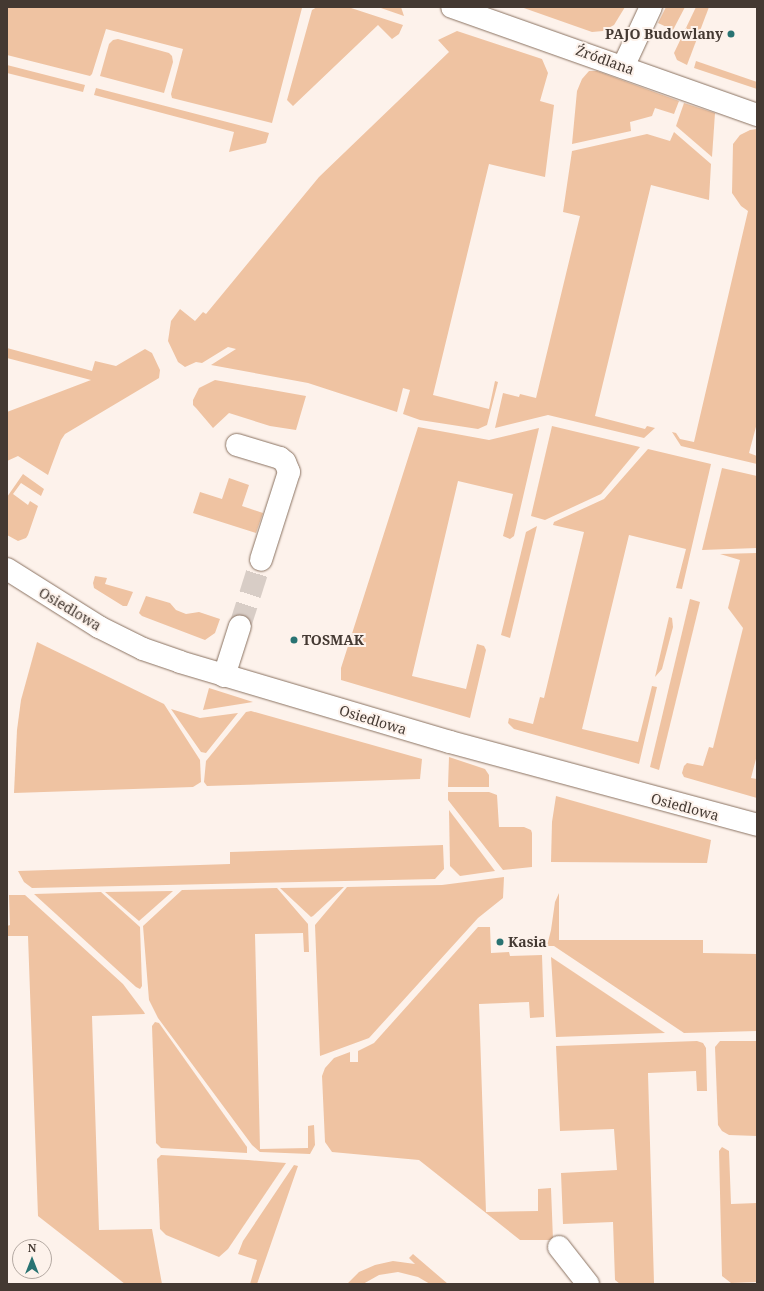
<!DOCTYPE html>
<html>
<head>
<meta charset="utf-8">
<style>
  body { margin:0 }
  #map { position:relative; width:764px; height:1291px; overflow:hidden; background:#fdf2eb; font-family:"Noto Serif",serif }
  div>[style] { position:absolute }
  [style*='--x'] { left:calc(var(--x)*1px); top:calc(var(--y)*1px); width:calc(var(--w)*1px); rotate:calc(var(--a)*1deg) }
  .green>* { inset:0; background:#efc3a2 }
  .minor-tunnel>* { height:22px; margin-top:-11px; transform-origin:0; background:repeating-linear-gradient(90deg,#d8cdc6 0 22px,transparent 0 33px) }
  .roads { filter:drop-shadow(0 0 1px #8a7261) drop-shadow(0 0 1px #8a7261) }
  .minor>* { height:22px; margin:-11px; padding:0 11px; transform-origin:11px; border-radius:11px; background:#fff }
  .dots>* { width:11px; height:11px; translate:-50% -50%; box-sizing:border-box; border:2px solid #fdf2eb; border-radius:50% }
  span { translate:-50% -50%; white-space:nowrap; text-align:center; line-height:1.15; -webkit-text-stroke:4px #fdf2eb; paint-order:stroke }
  .poi-label { font-size:14px; color:#443932; font-weight:700 }
  .right { translate:-100% -50%; text-align:right }
  .left { translate:0 -50%; text-align:left }
  .street-label { font-size:14px; color:#443932 }
  .frame { position:absolute; inset:0; border:8px solid #443932; pointer-events:none }
  .north { position:absolute; left:12px; top:1239px; width:40px; height:40px; box-sizing:border-box; background:#fdf2eb; border:1px solid #b3a8a1; border-radius:50%; rotate:0deg; font-size:11px; font-weight:700; line-height:16px; text-align:center; color:#443932 }
  .north::after { content:''; display:block; margin:auto; width:14px; height:18px; background:#297372; clip-path:polygon(50% 0,100% 100%,50% 72%,0 100%) }
</style>
</head>
<body>
<div id="map">
  <div class="green">
    <i style="clip-path:polygon(7px 7px,302px 7px,302px 8px,272px 123px,172px 98px,171px 94px,183px 49px,106px 29px,92px 74px,90px 76px,7px 55px)"></i>
    <i style="clip-path:polygon(317px 7px,348px 7px,403px 25px,399px 34px,392px 39px,378px 25px,293px 106px,287px 100px,312px 10px)"></i>
    <i style="clip-path:polygon(378px 7px,401px 7px,404px 16px)"></i>
    <i style="clip-path:polygon(521px 7px,625px 7px,614px 25px,603px 31px,592px 32px)"></i>
    <i style="clip-path:polygon(666px 7px,685px 7px,673px 30px,658px 23px)"></i>
    <i style="clip-path:polygon(696px 7px,709px 7px,687px 65px,677px 60px,674px 53px)"></i>
    <i style="clip-path:polygon(457px 31px,542px 59px,548px 73px,540px 101px,554px 105px,545px 177px,489px 164px,433px 395px,489px 409px,495px 381px,498px 382px,487px 425px,478px 429px,420px 420px,403px 414px,410px 390px,403px 388px,397px 412px,308px 383px,211px 365px,236px 349px,228px 347px,202px 363px,196px 362px,185px 367px,178px 362px,168px 341px,171px 321px,180px 309px,195px 321px,203px 312px,206px 314px,319px 177px,449px 52px,438px 40px)"></i>
    <i style="clip-path:polygon(118px 39px,169px 53px,172px 56px,173px 62px,164px 93px,100px 76px,109px 44px,113px 40px)"></i>
    <i style="clip-path:polygon(696px 61px,757px 82px,757px 89px,694px 68px)"></i>
    <i style="clip-path:polygon(7px 65px,85px 85px,83px 92px,7px 73px)"></i>
    <i style="clip-path:polygon(589px 71px,597px 71px,679px 101px,674px 114px,655px 108px,652px 116px,630px 122px,631px 131px,572px 144px,577px 91px,582px 79px)"></i>
    <i style="clip-path:polygon(96px 88px,269px 133px,266px 143px,229px 152px,234px 132px,94px 95px)"></i>
    <i style="clip-path:polygon(684px 103px,715px 113px,712px 157px,676px 126px)"></i>
    <i style="clip-path:polygon(757px 129px,757px 423px,749px 453px,757px 456px,757px 464px,681px 446px,672px 432px,676px 433px,680px 439px,694px 442px,748px 211px,741px 206px,732px 193px,733px 144px,740px 135px,750px 130px)"></i>
    <i style="clip-path:polygon(674px 132px,711px 164px,709px 200px,651px 185px,595px 416px,645px 429px,647px 426px,655px 428px,644px 438px,548px 415px,495px 428px,503px 393px,519px 397px,520px 394px,536px 398px,580px 216px,563px 212px,572px 151px,647px 134px,670px 141px)"></i>
    <i style="clip-path:polygon(7px 348px,92px 371px,95px 361px,116px 366px,145px 349px,152px 353px,160px 370px,159px 378px,65px 434px,61px 440px,48px 475px,18px 456px,7px 461px,7px 412px,91px 380px,7px 358px)"></i>
    <i style="clip-path:polygon(215px 380px,306px 396px,296px 430px,270px 426px,229px 413px,213px 428px,196px 408px,193px 405px,193px 400px,199px 388px)"></i>
    <i style="clip-path:polygon(552px 426px,640px 447px,601px 494px,545px 520px,531px 516px)"></i>
    <i style="clip-path:polygon(418px 427px,489px 440px,539px 428px,514px 536px,510px 539px,503px 536px,513px 494px,458px 481px,412px 676px,466px 689px,477px 644px,484px 646px,486px 650px,470px 718px,341px 680px,341px 668px)"></i>
    <i style="clip-path:polygon(648px 449px,711px 464px,682px 589px,676px 588px,686px 549px,629px 535px,582px 729px,638px 742px,652px 686px,657px 687px,639px 764px,514px 729px,508px 723px,509px 718px,533px 724px,540px 697px,544px 698px,584px 532px,553px 525px,554px 522px,604px 499px)"></i>
    <i style="clip-path:polygon(722px 468px,757px 476px,757px 548px,702px 550px)"></i>
    <i style="clip-path:polygon(23px 474px,44px 489px,41px 496px,21px 483px,13px 494px,28px 505px,30px 501px,38px 506px,28px 535px,26px 538px,18px 541px,7px 535px,7px 497px)"></i>
    <i style="clip-path:polygon(229px 478px,249px 485px,242px 506px,263px 513px,256px 533px,193px 513px,200px 492px,222px 499px)"></i>
    <i style="clip-path:polygon(537px 526px,510px 638px,501px 635px,526px 532px)"></i>
    <i style="clip-path:polygon(757px 553px,757px 755px,751px 778px,757px 779px,757px 798px,684px 777px,682px 773px,684px 766px,687px 763px,703px 766px,709px 747px,713px 748px,743px 628px,728px 608px,740px 560px,720px 554px)"></i>
    <i style="clip-path:polygon(95px 576px,107px 578px,105px 584px,133px 592px,127px 606px,123px 606px,94px 588px,93px 583px)"></i>
    <i style="clip-path:polygon(146px 596px,170px 603px,176px 610px,186px 614px,199px 612px,220px 619px,215px 633px,205px 640px,142px 616px,139px 613px)"></i>
    <i style="clip-path:polygon(690px 599px,700px 602px,659px 770px,650px 767px)"></i>
    <i style="clip-path:polygon(669px 617px,672px 618px,673px 627px,662px 669px,655px 677px)"></i>
    <i style="clip-path:polygon(37px 642px,164px 704px,200px 760px,201px 782px,193px 787px,14px 793px,17px 730px,21px 700px)"></i>
    <i style="clip-path:polygon(209px 688px,253px 702px,203px 710px)"></i>
    <i style="clip-path:polygon(171px 709px,200px 718px,238px 713px,206px 753px,201px 752px)"></i>
    <i style="clip-path:polygon(251px 711px,422px 759px,420px 779px,207px 786px,204px 782px,206px 761px,246px 712px)"></i>
    <i style="clip-path:polygon(449px 757px,485px 769px,489px 775px,489px 787px,448px 787px)"></i>
    <i style="clip-path:polygon(448px 792px,489px 792px,497px 795px,499px 827px,524px 827px,531px 830px,532px 833px,532px 867px,503px 870px,448px 800px)"></i>
    <i style="clip-path:polygon(556px 796px,711px 840px,707px 863px,551px 862px,552px 822px)"></i>
    <i style="clip-path:polygon(449px 810px,495px 871px,460px 876px,450px 866px)"></i>
    <i style="clip-path:polygon(443px 845px,444px 869px,435px 879px,32px 888px,24px 882px,18px 871px,230px 864px,230px 852px)"></i>
    <i style="clip-path:polygon(504px 877px,503px 898px,478px 918px,369px 1038px,320px 1056px,315px 925px,347px 887px,442px 885px)"></i>
    <i style="clip-path:polygon(344px 887px,313px 916px,311px 917px,280px 888px)"></i>
    <i style="clip-path:polygon(277px 888px,308px 924px,309px 952px,304px 952px,303px 933px,255px 934px,260px 1149px,308px 1148px,308px 1126px,314px 1125px,315px 1145px,310px 1154px,260px 1152px,252px 1145px,158px 1018px,149px 1000px,143px 926px,182px 890px)"></i>
    <i style="clip-path:polygon(173px 891px,139px 921px,105px 892px)"></i>
    <i style="clip-path:polygon(101px 892px,140px 927px,142px 986px,140px 989px,136px 987px,34px 894px)"></i>
    <i style="clip-path:polygon(559px 893px,559px 940px,703px 940px,703px 953px,757px 954px,757px 1031px,684px 1033px,554px 946px,547px 946px,551px 930px,555px 902px)"></i>
    <i style="clip-path:polygon(9px 895px,25px 895px,123px 984px,144px 1012px,145px 1014px,92px 1016px,99px 1230px,152px 1229px,162px 1284px,125px 1284px,38px 1216px,28px 936px,7px 936px,7px 926px,10px 925px)"></i>
    <i style="clip-path:polygon(478px 927px,490px 927px,491px 953px,509px 952px,510px 956px,542px 955px,544px 1017px,530px 1018px,529px 1002px,479px 1004px,486px 1212px,538px 1211px,538px 1189px,551px 1188px,553px 1240px,520px 1240px,419px 1160px,332px 1152px,325px 1142px,322px 1076px,325px 1068px,334px 1058px,350px 1052px,350px 1062px,358px 1062px,358px 1051px,374px 1043px)"></i>
    <i style="clip-path:polygon(551px 957px,665px 1033px,556px 1037px)"></i>
    <i style="clip-path:polygon(155px 1022px,159px 1023px,247px 1147px,247px 1153px,161px 1148px,156px 1143px,152px 1026px)"></i>
    <i style="clip-path:polygon(697px 1041px,703px 1043px,706px 1048px,707px 1091px,697px 1091px,696px 1071px,648px 1073px,654px 1283px,620px 1284px,615px 1280px,613px 1222px,563px 1224px,561px 1173px,617px 1170px,614px 1129px,560px 1131px,556px 1046px)"></i>
    <i style="clip-path:polygon(720px 1041px,757px 1041px,757px 1136px,729px 1135px,722px 1131px,718px 1125px,715px 1047px)"></i>
    <i style="clip-path:polygon(722px 1147px,729px 1151px,731px 1204px,757px 1203px,757px 1282px,731px 1283px,722px 1276px,719px 1151px)"></i>
    <i style="clip-path:polygon(161px 1155px,248px 1160px,286px 1163px,228px 1249px,219px 1257px,166px 1235px,160px 1229px,157px 1159px)"></i>
    <i style="clip-path:polygon(294px 1165px,298px 1166px,257px 1284px,250px 1284px,257px 1260px,238px 1254px,243px 1241px)"></i>
    <i style="clip-path:polygon(413px 1254px,448px 1284px,430px 1284px,418px 1277px,398px 1272px,379px 1275px,363px 1284px,347px 1284px,359px 1272px,375px 1265px,393px 1261px,415px 1264px,409px 1258px)"></i>
  </div>
  <div class="minor-tunnel">
    <i style="--x:240;--y:626;--w:69;--a:-72.3"></i>
  </div>
  <div class="roads">
    <div class="minor">
      <i style="--x:452;--y:7;--w:324;--a:19.5"></i>
      <i style="--x:623;--y:67;--w:66;--a:-65"></i>
      <i style="--x:237;--y:445;--w:45;--a:16.8"></i>
      <i style="--x:280;--y:458;--w:6;--a:39"></i>
      <i style="--x:285;--y:462;--w:11;--a:68"></i>
      <i style="--x:289;--y:472;--w:92;--a:107.7"></i>
      <i style="--x:7;--y:569;--w:109;--a:32.2"></i>
      <i style="--x:99;--y:627;--w:49;--a:26.6"></i>
      <i style="--x:143;--y:649;--w:39;--a:19"></i>
      <i style="--x:180;--y:662;--w:282;--a:16.5"></i>
      <i style="--x:450;--y:742;--w:318;--a:15.1"></i>
      <i style="--x:224;--y:676;--w:52;--a:-72.3"></i>
      <i style="--x:559;--y:1247;--w:47;--a:51.9"></i>
    </div>
  </div>
  <div class="dots">
    <i style="left:731px;top:34px;background:#297372"></i>
    <i style="left:294px;top:640px;background:#297372"></i>
    <i style="left:500px;top:942px;background:#297372"></i>
  </div>
  <div class="poi-label">
    <span class="right" style="left:723px;top:34px">PAJO Budowlany</span>
    <span class="left" style="left:302px;top:640px">TOSMAK</span>
    <span class="left" style="left:508px;top:942px">Kasia</span>
  </div>
  <div class="street-label">
    <span style="left:605px;top:60px;rotate:20deg">Źródlana</span>
    <span style="left:70px;top:609px;rotate:31deg">Osiedlowa</span>
    <span style="left:373px;top:720px;rotate:17deg">Osiedlowa</span>
    <span style="left:685px;top:807px;rotate:15deg">Osiedlowa</span>
  </div>
  <div class="frame"></div>
  <div class="north">N</div>
</div>
</body>
</html>
